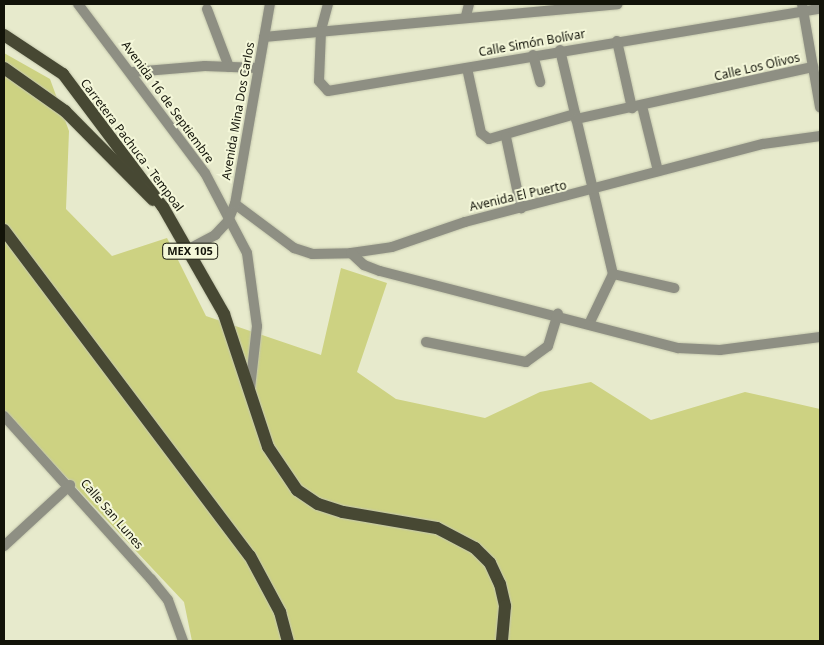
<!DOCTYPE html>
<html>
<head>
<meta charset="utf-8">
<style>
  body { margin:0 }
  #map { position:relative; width:824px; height:645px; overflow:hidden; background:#e7eacc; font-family:"Noto Sans",sans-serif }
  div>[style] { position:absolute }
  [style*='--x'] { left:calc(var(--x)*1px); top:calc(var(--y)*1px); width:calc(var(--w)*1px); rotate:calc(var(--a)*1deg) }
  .green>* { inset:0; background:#cdd282 }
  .roads { filter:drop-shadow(0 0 1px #c5c8ad) drop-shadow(0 0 1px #c5c8ad) }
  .minor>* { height:10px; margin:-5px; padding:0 5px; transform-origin:5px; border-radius:5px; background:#8e8f83 }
  .major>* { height:12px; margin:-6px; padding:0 6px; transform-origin:6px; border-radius:6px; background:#474833 }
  span { translate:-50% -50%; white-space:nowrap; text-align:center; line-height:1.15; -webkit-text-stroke:4px #f4f7d9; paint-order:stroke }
  .shield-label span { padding:1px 4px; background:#f4f7d9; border:1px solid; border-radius:4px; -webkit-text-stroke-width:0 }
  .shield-label { font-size:11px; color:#121309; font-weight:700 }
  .street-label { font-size:12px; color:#121309 }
  .frame { position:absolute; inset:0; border:5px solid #121309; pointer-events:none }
</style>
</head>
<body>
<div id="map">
  <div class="green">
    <i style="clip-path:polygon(4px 53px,50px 79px,69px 131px,66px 209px,112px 256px,167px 238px,206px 316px,321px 355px,341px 268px,387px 283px,357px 372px,396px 399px,485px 418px,540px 392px,591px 382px,651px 420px,745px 392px,820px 409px,820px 641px,192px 641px,184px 602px,4px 411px)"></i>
  </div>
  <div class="roads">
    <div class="minor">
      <i style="--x:78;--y:4;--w:211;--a:53.1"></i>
      <i style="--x:205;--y:173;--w:90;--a:62.3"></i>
      <i style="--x:247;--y:253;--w:74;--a:82.2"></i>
      <i style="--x:257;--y:326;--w:62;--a:96.4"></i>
      <i style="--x:328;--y:4;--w:28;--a:105"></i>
      <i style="--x:321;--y:31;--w:50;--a:92.3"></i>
      <i style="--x:319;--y:81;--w:13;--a:48"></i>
      <i style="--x:328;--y:91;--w:499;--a:-9.5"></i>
      <i style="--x:802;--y:4;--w:105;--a:80.1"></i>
      <i style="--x:207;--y:9;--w:62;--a:69.2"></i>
      <i style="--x:466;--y:16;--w:12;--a:-76"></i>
      <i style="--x:264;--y:37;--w:355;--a:-5.3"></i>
      <i style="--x:617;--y:41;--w:69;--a:77.4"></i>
      <i style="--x:560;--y:50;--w:230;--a:76.7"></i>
      <i style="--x:613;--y:274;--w:55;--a:115.6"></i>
      <i style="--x:533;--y:55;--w:28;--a:75"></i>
      <i style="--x:467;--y:68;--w:66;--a:77.8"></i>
      <i style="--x:481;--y:133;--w:10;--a:37"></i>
      <i style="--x:489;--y:139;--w:90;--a:-16.2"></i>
      <i style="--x:133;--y:72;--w:72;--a:-4.8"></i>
      <i style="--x:205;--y:66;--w:53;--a:2.2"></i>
      <i style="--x:642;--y:106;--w:67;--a:76.2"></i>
      <i style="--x:576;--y:119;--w:243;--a:-12.4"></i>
      <i style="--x:506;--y:137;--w:73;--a:78.1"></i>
      <i style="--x:235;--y:204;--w:74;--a:36.7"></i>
      <i style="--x:294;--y:248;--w:19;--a:18"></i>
      <i style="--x:312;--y:254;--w:39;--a:-1"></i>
      <i style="--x:351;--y:253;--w:41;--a:-8.3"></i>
      <i style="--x:392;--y:247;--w:77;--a:-18.9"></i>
      <i style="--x:465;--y:222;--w:308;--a:-14.7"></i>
      <i style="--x:763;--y:144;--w:58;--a:-8"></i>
      <i style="--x:189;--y:249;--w:30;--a:-28"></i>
      <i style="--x:215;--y:235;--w:19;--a:-47"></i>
      <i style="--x:228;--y:221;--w:18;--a:-68"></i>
      <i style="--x:235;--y:204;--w:203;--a:-80.1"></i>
      <i style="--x:351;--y:253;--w:18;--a:43"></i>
      <i style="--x:364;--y:265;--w:17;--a:21"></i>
      <i style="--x:380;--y:271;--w:308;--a:14.5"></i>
      <i style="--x:678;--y:348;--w:42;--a:2.7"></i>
      <i style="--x:720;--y:350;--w:101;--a:-7.4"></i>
      <i style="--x:613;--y:274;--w:63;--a:12.9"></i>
      <i style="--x:426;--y:342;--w:102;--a:11.3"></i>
      <i style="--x:526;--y:362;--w:27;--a:-36"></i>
      <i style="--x:548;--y:346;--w:34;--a:-73"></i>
      <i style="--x:4;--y:416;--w:219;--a:48"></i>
      <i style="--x:151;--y:579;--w:27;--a:51"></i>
      <i style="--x:168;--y:600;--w:44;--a:69.9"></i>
      <i style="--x:4;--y:546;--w:90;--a:-42.7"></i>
    </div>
    <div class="major">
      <i style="--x:4;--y:35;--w:71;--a:33.5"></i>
      <i style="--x:63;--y:74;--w:166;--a:53.1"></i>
      <i style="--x:163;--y:207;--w:123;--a:60.3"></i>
      <i style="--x:224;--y:314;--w:140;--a:71.7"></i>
      <i style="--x:268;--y:447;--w:52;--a:56"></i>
      <i style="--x:297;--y:490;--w:25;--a:34"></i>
      <i style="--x:318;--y:504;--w:26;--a:18"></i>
      <i style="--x:343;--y:512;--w:95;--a:9.7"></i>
      <i style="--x:437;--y:528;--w:43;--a:27.8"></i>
      <i style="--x:475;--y:548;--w:21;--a:45"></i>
      <i style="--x:490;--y:563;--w:23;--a:65"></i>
      <i style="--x:500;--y:584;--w:23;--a:77"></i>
      <i style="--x:505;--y:606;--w:35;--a:95"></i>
      <i style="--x:4;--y:68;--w:75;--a:35.2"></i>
      <i style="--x:65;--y:111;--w:125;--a:45.3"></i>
      <i style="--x:4;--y:230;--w:408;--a:53"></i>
      <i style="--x:250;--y:556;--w:64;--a:61.8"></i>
      <i style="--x:280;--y:612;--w:30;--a:75"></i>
    </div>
  </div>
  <div class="shield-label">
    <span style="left:190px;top:251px">MEX 105</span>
  </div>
  <div class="street-label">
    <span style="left:532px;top:43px;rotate:-10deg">Calle Simón Bolívar</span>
    <span style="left:757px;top:67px;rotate:-13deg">Calle Los Olivos</span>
    <span style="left:168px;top:102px;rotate:54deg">Avenida 16 de Septiembre</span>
    <span style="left:238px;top:111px;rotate:-80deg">Avenida Mina Dos Carlos</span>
    <span style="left:132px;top:145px;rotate:53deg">Carretera Pachuca - Tempoal</span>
    <span style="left:518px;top:196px;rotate:-13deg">Avenida El Puerto</span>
    <span style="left:112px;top:514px;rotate:49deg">Calle San Lunes</span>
  </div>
  <div class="frame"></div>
</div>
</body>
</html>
